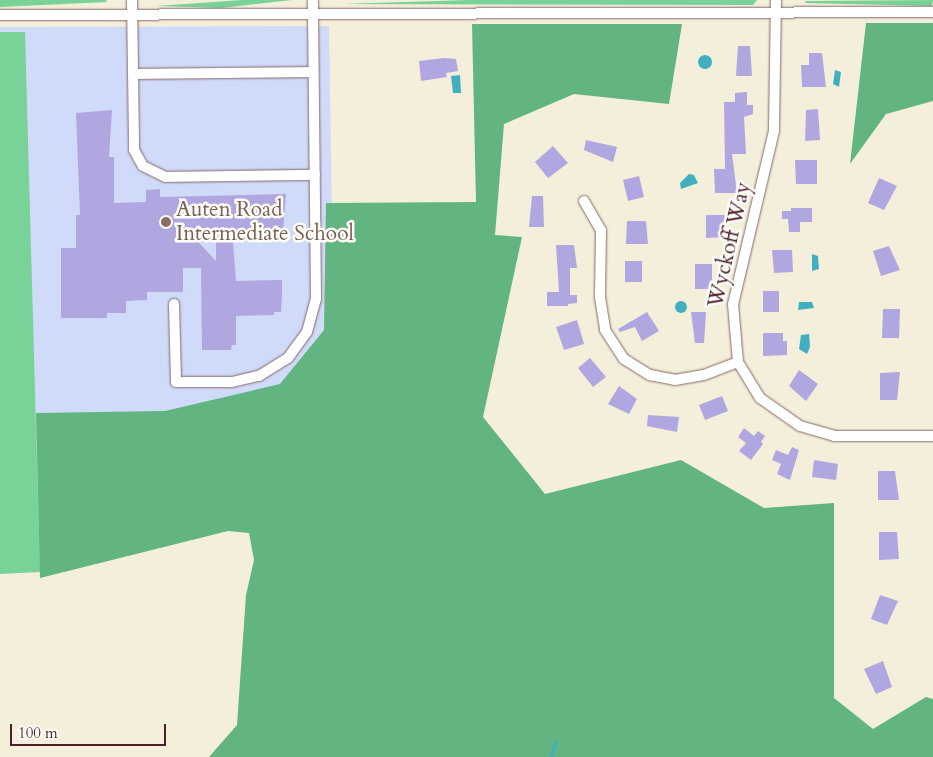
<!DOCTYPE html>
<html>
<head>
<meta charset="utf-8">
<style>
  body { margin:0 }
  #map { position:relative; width:933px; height:757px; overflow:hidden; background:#f4efdb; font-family:Cardo,serif }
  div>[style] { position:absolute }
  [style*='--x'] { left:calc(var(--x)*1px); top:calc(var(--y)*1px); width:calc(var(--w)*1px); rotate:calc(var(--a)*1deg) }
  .built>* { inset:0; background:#d0daf9 }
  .green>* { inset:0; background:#79d298 }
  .forest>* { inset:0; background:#62b480 }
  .water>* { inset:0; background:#42afc0 }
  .round { border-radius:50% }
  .stream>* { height:3px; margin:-1.5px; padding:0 1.5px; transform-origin:1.5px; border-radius:1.5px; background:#42afc0 }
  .building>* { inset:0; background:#b0a7e0 }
  .roads { filter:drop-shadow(0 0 1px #866869) drop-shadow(0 0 1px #866869) }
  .minor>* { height:10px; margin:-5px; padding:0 5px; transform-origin:5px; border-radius:5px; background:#fff }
  .dots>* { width:14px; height:14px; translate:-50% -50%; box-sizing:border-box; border:2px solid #fdfcf7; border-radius:50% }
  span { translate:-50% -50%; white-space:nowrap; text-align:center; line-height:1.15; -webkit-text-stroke:5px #fdfcf7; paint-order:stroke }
  .education-label { font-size:21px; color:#785e54 }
  .left { translate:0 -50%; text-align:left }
  .street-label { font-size:21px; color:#4a1f2b }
  .scale { position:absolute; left:10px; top:724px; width:156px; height:22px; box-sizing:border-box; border:2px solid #4a1f2b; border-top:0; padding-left:6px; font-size:15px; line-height:18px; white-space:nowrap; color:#4a1f2b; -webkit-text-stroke:4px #fdfcf7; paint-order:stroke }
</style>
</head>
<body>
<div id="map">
  <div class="built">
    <i style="clip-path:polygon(329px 26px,335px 416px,51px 571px,0 573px,0 27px)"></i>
  </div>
  <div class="green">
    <i style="clip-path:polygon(0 0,106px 0,107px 2px,0 7px)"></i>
    <i style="clip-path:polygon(242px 0,292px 0,221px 8px,156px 6px)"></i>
    <i style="clip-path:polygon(470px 0,757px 0,753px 5px,340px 4px)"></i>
    <i style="clip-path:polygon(933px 0,932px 6px,805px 3px,806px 1px)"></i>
    <i style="clip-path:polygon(0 32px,25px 32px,40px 572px,0 574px)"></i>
  </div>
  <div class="forest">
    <i style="clip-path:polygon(866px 23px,933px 23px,933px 101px,886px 114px,850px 164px)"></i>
    <i style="clip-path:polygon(472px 24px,682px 24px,669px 104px,574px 94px,504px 124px,495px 235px,522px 237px,483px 417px,545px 494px,681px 460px,764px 508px,834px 503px,834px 698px,873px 729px,926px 697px,933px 699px,933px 757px,209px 757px,237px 725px,246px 595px,254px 560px,249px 533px,228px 531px,40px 578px,36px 413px,165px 411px,280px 384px,324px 330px,326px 203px,476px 202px)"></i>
  </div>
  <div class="water">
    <i class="round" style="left:698px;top:55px;width:14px;height:14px"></i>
    <i style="clip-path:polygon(835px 70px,841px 72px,839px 87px,833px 84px)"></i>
    <i style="clip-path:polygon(460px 75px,461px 93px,453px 93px,451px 76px)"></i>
    <i style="clip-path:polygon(689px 174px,694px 175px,698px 183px,681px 189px,680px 183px)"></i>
    <i style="clip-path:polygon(812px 254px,818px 256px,819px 269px,812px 271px)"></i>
    <i class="round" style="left:675px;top:301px;width:12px;height:12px"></i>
    <i style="clip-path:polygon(799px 302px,812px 302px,814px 308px,798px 310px)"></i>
    <i style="clip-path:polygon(809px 334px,810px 347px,807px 354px,799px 349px,801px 335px)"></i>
  </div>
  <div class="stream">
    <i style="--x:551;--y:757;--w:16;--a:-76"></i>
  </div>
  <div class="building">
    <i style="clip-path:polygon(738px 46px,750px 46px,752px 76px,736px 76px)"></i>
    <i style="clip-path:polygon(809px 53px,822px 53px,826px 87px,802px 87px,801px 65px,809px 65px)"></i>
    <i style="clip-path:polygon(444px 58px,456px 59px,458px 71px,446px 73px,447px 77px,421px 81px,419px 61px)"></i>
    <i style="clip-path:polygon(747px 92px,747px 105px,753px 105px,753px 114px,744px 117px,746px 154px,732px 154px,737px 193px,715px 193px,714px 169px,725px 169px,724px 102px,735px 102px,735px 93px)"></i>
    <i style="clip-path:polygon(818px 109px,820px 140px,805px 141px,806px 110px)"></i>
    <i style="clip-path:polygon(evenodd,112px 110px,109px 157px,114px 157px,114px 203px,146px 202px,146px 190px,160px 189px,160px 197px,286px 194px,283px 231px,232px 230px,236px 281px,282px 280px,282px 295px,281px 312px,274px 312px,274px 315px,236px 316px,236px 345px,232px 345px,231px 350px,202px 350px,201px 268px,183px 268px,183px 292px,147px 292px,147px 300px,126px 301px,126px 313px,107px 313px,107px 318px,61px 318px,61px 248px,76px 248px,76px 215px,80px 215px,76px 113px,112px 110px,216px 230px,216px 261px,188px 231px,216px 230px)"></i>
    <i style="clip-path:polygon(586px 140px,617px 147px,613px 162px,584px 150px)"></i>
    <i style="clip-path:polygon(553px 146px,568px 163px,548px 178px,535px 162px)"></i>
    <i style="clip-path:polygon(795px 160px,817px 160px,817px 184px,796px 184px)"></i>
    <i style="clip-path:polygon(639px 176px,644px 197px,628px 201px,623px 180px)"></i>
    <i style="clip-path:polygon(879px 178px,897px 186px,884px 210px,868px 203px)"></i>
    <i style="clip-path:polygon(532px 196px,543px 196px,544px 227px,529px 227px)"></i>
    <i style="clip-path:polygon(791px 208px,812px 208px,812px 222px,800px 222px,800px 232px,789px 232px,788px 219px,782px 219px,782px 211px,791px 211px)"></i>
    <i style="clip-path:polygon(706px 215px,726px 215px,724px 237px,706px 238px)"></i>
    <i style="clip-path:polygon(627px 221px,646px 221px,648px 244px,626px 244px)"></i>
    <i style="clip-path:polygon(556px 245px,574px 245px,577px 268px,570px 268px,570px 295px,577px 295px,577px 303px,568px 304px,568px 306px,547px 306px,547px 292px,559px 292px)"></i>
    <i style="clip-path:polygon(889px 246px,900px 270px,881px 276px,873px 251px)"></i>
    <i style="clip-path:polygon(772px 250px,792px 250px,793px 272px,774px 273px)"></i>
    <i style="clip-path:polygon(625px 261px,642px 261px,642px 282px,625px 282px)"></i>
    <i style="clip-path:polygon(695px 264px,712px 264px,712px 289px,695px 289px)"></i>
    <i style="clip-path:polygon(763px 291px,779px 291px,779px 312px,763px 312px)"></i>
    <i style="clip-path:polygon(883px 309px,900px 309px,899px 338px,882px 338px)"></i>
    <i style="clip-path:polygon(647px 312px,659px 331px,642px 341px,635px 327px,620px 332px,618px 329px)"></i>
    <i style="clip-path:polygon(691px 312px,706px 312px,704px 343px,695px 343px)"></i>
    <i style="clip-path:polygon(577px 320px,584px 344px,564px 350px,556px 327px)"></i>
    <i style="clip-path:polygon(763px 333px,783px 333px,783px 341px,787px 341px,787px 355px,763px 356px)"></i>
    <i style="clip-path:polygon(590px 358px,606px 377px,593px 387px,578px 368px)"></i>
    <i style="clip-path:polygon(799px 370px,818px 384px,806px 401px,789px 386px)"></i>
    <i style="clip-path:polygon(900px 372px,897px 400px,880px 400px,880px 373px)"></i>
    <i style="clip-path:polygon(619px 386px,637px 399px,629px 414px,608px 404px)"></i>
    <i style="clip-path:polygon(722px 396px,728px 411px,705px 420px,699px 405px)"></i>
    <i style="clip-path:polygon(648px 415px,679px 417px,677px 432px,647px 426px)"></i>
    <i style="clip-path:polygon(744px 428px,754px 436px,758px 431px,765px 436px,761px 442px,763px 444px,751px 460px,739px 451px,746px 443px,738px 437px)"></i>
    <i style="clip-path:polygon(792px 447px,799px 450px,790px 480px,777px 474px,781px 464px,772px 460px,776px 450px,788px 455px)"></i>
    <i style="clip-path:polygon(814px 460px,838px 464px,836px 480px,812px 477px)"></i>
    <i style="clip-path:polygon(878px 471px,895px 471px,899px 500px,878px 500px)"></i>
    <i style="clip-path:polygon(879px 532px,897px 532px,899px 559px,879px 560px)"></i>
    <i style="clip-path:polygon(880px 595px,898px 601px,887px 625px,871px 619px)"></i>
    <i style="clip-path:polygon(883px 661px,892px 687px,876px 694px,864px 669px)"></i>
  </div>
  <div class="roads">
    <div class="minor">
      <i style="--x:132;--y:0;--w:150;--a:89.2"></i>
      <i style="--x:134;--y:150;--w:18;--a:61"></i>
      <i style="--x:143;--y:166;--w:25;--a:26"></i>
      <i style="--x:166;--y:177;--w:149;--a:-0.8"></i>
      <i style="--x:776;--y:0;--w:131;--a:90.9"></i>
      <i style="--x:774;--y:131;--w:178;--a:103.3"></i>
      <i style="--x:733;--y:304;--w:58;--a:85.1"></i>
      <i style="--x:738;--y:362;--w:42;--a:58.6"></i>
      <i style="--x:760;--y:398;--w:49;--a:35"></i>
      <i style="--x:800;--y:426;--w:35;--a:16"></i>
      <i style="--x:834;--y:436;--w:99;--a:0"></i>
      <i style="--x:0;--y:15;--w:933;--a:-0.18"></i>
      <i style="--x:133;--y:74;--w:180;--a:-0.6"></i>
      <i style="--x:584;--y:201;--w:34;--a:60"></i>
      <i style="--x:601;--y:230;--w:67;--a:90.9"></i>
      <i style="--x:600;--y:297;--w:33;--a:81"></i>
      <i style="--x:605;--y:330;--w:35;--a:57"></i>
      <i style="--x:624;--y:359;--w:31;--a:32"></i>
      <i style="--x:650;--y:375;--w:25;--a:11"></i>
      <i style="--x:675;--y:380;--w:29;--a:-10"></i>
      <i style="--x:704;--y:375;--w:36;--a:-21"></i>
      <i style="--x:174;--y:304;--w:78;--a:88.5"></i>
      <i style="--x:176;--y:382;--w:56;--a:0"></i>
      <i style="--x:232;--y:382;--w:28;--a:-13"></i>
      <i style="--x:259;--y:376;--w:34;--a:-32"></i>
      <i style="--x:288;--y:358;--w:32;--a:-54"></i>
      <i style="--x:307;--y:332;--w:34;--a:-75"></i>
      <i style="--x:316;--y:299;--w:299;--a:-90.6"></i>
    </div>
  </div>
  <div class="dots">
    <i style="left:166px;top:222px;background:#8d6e63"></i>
  </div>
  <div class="education-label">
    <span class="left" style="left:176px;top:222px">Auten Road<br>Intermediate School</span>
  </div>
  <div class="street-label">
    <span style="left:730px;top:245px;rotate:-77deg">Wyckoff Way</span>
  </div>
  <div class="scale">100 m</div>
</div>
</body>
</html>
